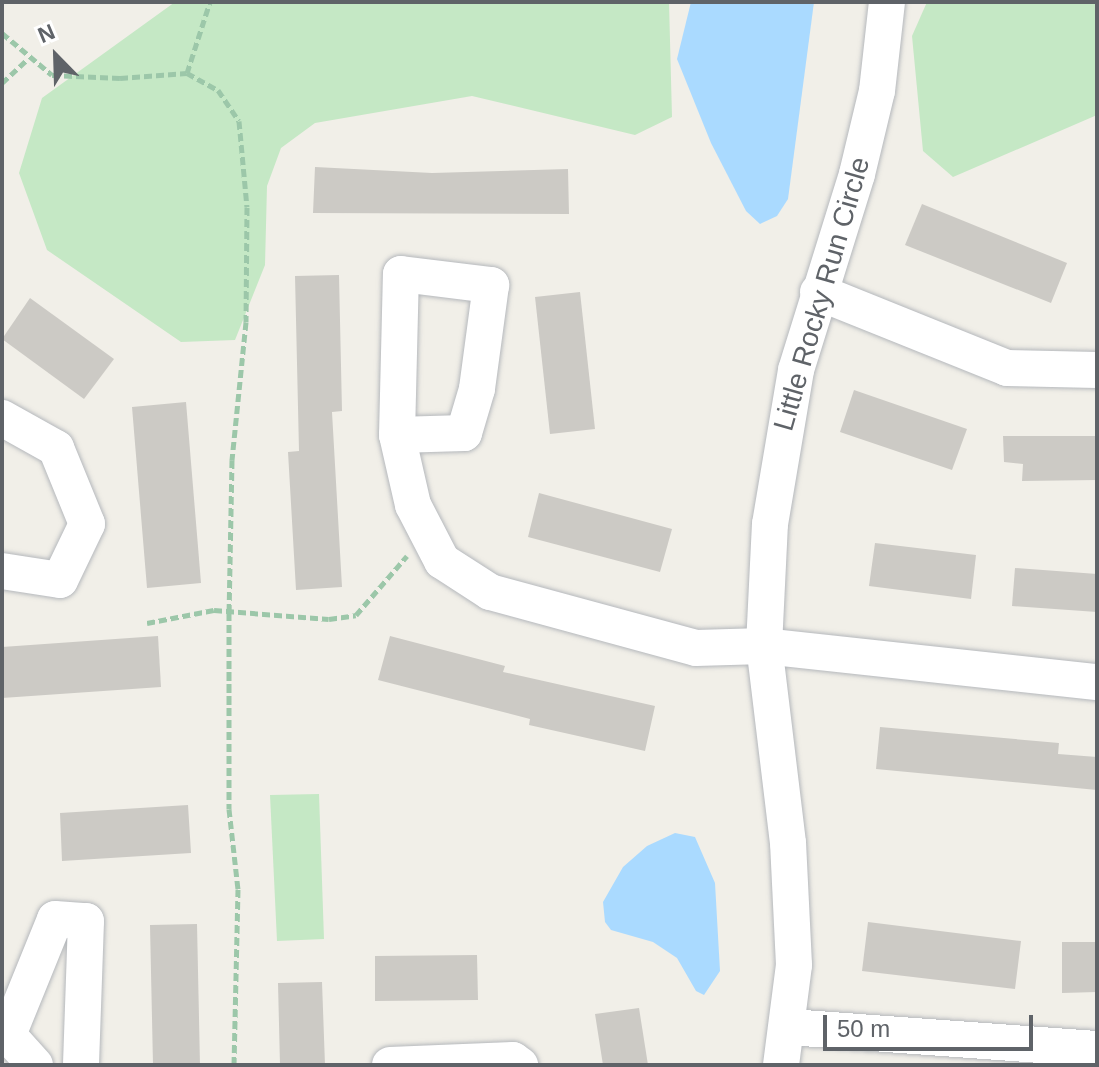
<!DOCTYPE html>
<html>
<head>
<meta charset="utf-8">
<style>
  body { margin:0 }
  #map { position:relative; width:1099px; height:1067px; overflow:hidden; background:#f1efe8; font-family:Arial,sans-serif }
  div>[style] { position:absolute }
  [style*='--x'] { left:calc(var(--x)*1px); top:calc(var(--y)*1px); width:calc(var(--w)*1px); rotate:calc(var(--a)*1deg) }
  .green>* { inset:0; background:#c5e8c5 }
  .water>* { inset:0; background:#aadaff }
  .building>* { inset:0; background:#cccac5 }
  .path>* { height:5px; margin-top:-2.5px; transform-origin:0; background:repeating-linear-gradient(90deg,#9cc7a9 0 8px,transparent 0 12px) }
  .roads { filter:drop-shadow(0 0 2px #b5b8bc) drop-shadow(0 0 2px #b5b8bc) }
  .minor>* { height:36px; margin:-18px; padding:0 18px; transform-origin:18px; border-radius:18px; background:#fff }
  span { translate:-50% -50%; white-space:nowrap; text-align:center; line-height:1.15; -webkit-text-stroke:8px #fff; paint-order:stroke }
  .street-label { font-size:28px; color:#5f6368 }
  .frame { position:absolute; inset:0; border:4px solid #5f6368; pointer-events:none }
  .north { position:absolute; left:16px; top:16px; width:80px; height:80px; -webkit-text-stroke:6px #fff; paint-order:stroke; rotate:337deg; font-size:22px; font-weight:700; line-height:32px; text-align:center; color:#5f6368 }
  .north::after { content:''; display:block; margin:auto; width:28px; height:36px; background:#5f6368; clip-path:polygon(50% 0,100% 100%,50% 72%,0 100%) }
  .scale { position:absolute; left:823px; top:1015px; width:210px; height:36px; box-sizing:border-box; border:4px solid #5f6368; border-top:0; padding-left:10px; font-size:24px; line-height:28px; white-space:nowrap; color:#5f6368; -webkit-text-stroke:6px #fff; paint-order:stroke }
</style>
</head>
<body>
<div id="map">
  <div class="green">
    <i style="clip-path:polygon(175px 2px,669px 2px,672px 117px,635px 135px,472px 96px,315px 123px,281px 148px,267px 186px,265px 265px,235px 340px,181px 342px,47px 250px,19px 173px,42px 98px)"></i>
    <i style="clip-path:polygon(927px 2px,1097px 2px,1097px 115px,953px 177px,923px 151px,912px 36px)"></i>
    <i style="clip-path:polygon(319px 794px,324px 939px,277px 941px,270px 795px)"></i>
  </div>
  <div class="water">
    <i style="clip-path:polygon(691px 2px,814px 2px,788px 199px,777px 216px,760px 224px,746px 211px,711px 143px,677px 59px)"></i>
    <i style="clip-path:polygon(675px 833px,695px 837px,715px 883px,720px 971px,704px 995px,696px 991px,677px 958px,653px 942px,611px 930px,605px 922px,603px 902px,623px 867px,647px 846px)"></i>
  </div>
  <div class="building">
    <i style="clip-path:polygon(315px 167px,432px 173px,568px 169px,569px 214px,313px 213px)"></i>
    <i style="clip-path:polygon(922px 204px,1067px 263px,1051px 303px,905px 245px)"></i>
    <i style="clip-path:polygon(339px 275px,342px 411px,332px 412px,342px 587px,296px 590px,288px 452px,299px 451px,295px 276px)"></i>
    <i style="clip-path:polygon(580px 292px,595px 429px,550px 434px,535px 297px)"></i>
    <i style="clip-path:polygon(30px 298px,114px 359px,84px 399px,2px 339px)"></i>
    <i style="clip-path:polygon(854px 390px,967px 429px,952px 470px,840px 432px)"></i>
    <i style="clip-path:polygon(186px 402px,201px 583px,147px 588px,132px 407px)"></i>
    <i style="clip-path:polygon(1003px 436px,1097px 436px,1097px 480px,1022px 481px,1023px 464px,1004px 462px)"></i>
    <i style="clip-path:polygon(539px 493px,672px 529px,660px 572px,528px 537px)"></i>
    <i style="clip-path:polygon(875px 543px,976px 555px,971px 599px,869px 586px)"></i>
    <i style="clip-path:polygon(1015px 568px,1097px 574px,1097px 612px,1012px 606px)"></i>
    <i style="clip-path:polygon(158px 636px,161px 687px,2px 698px,2px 647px)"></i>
    <i style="clip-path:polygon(390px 636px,505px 666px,503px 672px,655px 706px,645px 751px,529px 725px,530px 719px,378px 680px)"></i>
    <i style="clip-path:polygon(880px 727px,1059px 743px,1058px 754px,1097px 757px,1097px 790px,876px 769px)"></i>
    <i style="clip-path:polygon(188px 805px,191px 853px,62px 861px,60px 813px)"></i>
    <i style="clip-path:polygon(868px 922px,1021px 941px,1015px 989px,862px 971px)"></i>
    <i style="clip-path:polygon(197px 924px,200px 1065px,153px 1065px,150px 925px)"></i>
    <i style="clip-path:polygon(1062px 942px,1097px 942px,1097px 992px,1062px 993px)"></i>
    <i style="clip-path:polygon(477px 955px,478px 1000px,375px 1001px,375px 956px)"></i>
    <i style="clip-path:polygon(322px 982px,325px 1065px,280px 1065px,278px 983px)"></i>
    <i style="clip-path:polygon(639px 1008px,648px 1065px,603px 1065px,595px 1014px)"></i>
  </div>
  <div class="path">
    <i style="--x:2;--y:33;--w:65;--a:40"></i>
    <i style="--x:52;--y:75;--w:68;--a:2.5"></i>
    <i style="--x:120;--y:78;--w:67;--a:-4.3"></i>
    <i style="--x:187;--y:73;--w:35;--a:29"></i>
    <i style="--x:218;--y:90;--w:37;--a:56"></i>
    <i style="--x:239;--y:121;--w:86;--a:84.7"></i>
    <i style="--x:247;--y:207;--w:115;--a:90.5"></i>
    <i style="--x:246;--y:322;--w:139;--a:95.8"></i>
    <i style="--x:232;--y:460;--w:152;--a:91.1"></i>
    <i style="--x:229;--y:612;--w:197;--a:90"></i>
    <i style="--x:229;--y:809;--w:81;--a:83.6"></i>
    <i style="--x:238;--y:889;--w:176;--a:91.3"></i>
    <i style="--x:187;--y:73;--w:75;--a:-72.1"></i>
    <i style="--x:2;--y:83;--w:35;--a:-43"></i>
    <i style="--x:147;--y:623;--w:68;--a:-11"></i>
    <i style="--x:214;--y:610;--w:115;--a:4.5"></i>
    <i style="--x:329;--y:619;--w:27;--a:-8"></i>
    <i style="--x:356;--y:615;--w:78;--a:-49.2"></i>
  </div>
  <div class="roads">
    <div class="minor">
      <i style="--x:401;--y:274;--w:91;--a:7"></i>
      <i style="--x:491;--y:285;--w:105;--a:97.7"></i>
      <i style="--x:477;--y:389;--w:46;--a:106.5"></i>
      <i style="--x:464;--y:433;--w:67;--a:178.3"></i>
      <i style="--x:397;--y:435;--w:161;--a:-88.6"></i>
      <i style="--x:818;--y:292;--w:204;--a:21.9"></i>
      <i style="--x:1007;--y:368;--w:90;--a:1.3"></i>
      <i style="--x:2;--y:418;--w:62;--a:29.1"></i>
      <i style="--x:56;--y:448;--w:82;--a:67.8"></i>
      <i style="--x:87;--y:524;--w:62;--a:115.7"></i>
      <i style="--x:60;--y:580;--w:59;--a:-171.2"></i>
      <i style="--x:397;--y:435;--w:72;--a:77.1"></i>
      <i style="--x:413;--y:505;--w:63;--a:62.6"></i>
      <i style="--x:442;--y:561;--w:57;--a:32.9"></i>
      <i style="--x:490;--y:592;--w:213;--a:15.2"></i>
      <i style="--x:696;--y:648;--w:68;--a:-1.7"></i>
      <i style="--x:764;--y:646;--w:335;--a:6.2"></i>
      <i style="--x:789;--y:1027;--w:309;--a:4.1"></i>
      <i style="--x:35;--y:1065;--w:40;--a:-132"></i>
      <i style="--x:8;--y:1035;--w:125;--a:-67.9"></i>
      <i style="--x:55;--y:919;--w:31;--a:4"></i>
      <i style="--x:86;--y:921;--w:144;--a:92"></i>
      <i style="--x:390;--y:1065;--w:123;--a:-2.3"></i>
      <i style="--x:513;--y:1060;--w:9;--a:36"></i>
      <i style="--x:781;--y:1065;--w:101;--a:-82.6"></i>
      <i style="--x:794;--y:965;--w:122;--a:-92.8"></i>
      <i style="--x:788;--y:843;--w:198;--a:-96.9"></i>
      <i style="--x:764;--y:646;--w:122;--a:-87.2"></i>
      <i style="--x:770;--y:524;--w:156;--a:-80.4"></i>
      <i style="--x:796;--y:370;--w:205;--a:-72.7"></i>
      <i style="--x:857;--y:174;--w:85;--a:-76.5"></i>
      <i style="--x:877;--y:91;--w:90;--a:-83.6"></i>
    </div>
  </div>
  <div class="street-label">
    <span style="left:822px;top:294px;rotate:-74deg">Little Rocky Run Circle</span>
  </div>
  <div class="frame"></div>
  <div class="north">N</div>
  <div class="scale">50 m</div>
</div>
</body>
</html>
